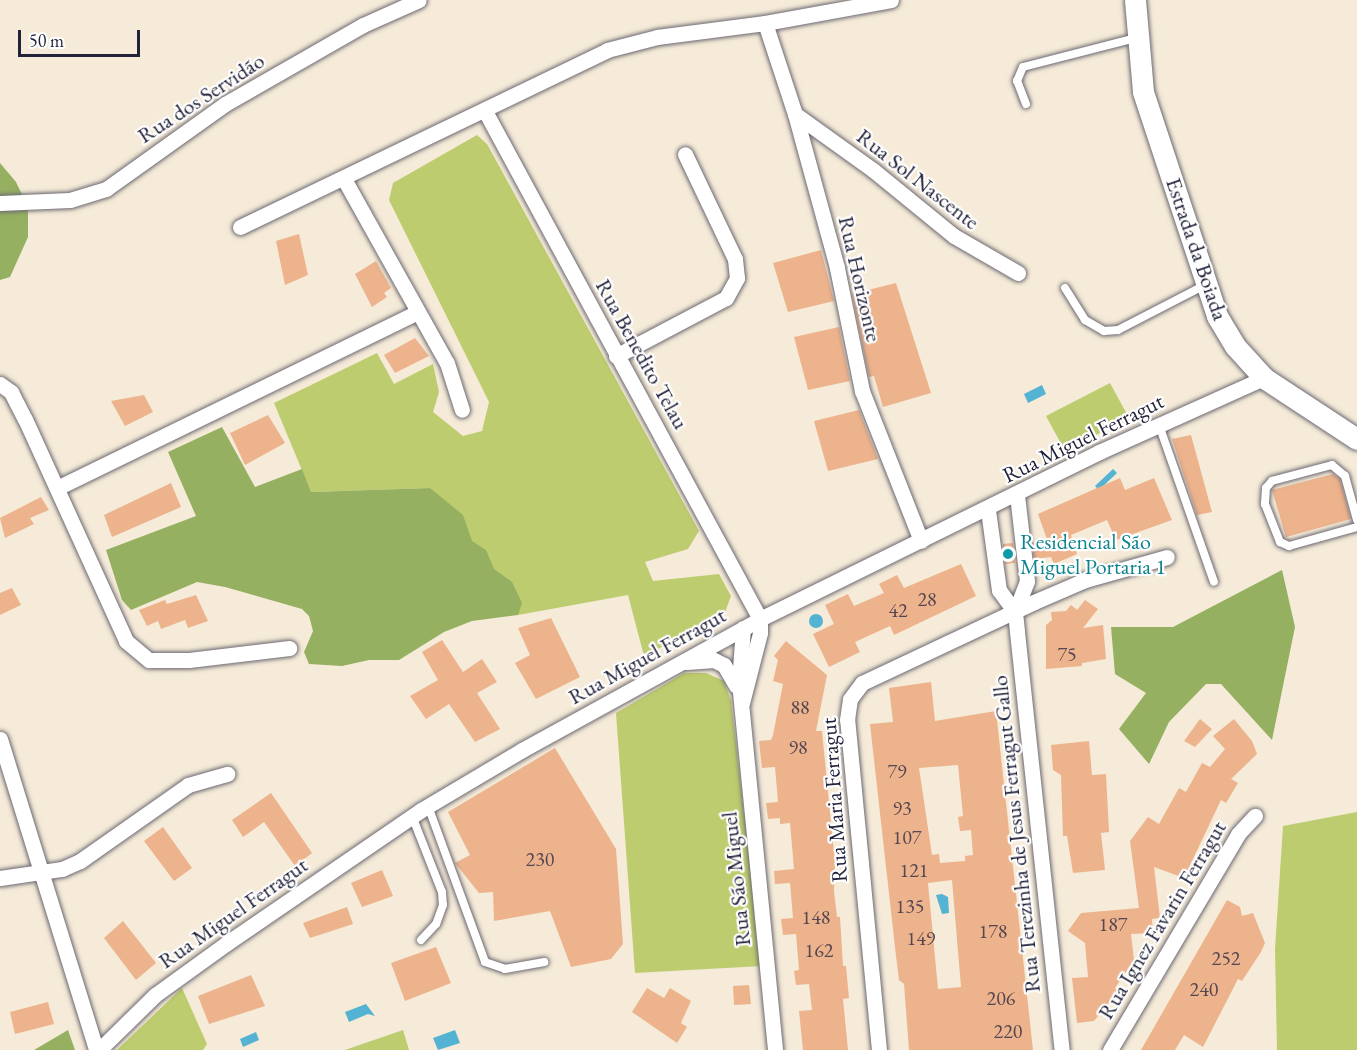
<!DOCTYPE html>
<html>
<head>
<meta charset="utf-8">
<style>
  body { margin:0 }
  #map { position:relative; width:1357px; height:1050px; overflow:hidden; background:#f5ebd8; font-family:"EB Garamond",serif }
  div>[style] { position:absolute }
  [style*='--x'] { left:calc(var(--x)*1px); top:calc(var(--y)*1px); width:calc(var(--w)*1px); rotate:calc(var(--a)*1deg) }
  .green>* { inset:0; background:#bdcc6e }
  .forest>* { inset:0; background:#96b061 }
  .water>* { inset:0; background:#54b2d3 }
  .round { border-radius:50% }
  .building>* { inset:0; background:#edb38d }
  .roads { filter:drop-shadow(0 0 2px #6c6872) drop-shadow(0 0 2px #6c6872) }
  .lane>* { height:8px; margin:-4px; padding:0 4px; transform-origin:4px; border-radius:4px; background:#fff }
  .street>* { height:15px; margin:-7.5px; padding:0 7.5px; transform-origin:7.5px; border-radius:7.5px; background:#fff }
  .secondary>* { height:21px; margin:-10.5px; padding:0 10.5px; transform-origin:10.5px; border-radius:10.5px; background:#fff }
  .dots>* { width:16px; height:16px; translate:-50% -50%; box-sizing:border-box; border:3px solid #fff; border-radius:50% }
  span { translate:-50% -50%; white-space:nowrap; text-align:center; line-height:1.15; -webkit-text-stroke:4.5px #fff; paint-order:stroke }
  .number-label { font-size:20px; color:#554650 }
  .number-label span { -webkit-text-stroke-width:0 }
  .street-label { font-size:22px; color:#22223b }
  .culture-label { font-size:22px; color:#0d838f }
  .left { translate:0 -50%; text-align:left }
  .scale { position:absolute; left:18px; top:30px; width:122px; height:27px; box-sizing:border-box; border:3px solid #22223b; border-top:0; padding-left:8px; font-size:18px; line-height:21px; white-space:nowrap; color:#22223b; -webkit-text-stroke:4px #fff; paint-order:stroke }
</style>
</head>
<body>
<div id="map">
  <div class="green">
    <i style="clip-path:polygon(477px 135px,487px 144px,699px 531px,688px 549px,645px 562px,653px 581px,719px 574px,731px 596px,724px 615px,644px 656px,628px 595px,518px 615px,430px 488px,311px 492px,274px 403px,377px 353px,394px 384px,433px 364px,439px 392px,433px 412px,463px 436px,482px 431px,489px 402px,389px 200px,393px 183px)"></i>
    <i style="clip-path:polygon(1110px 383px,1129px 418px,1065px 451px,1046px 416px)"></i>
    <i style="clip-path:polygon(684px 673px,706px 673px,724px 681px,731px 701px,762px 966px,635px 973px,616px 713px)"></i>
    <i style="clip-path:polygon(1357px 812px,1357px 1050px,1277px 1050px,1275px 949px,1283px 826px)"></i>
    <i style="clip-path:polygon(182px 988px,207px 1044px,203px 1050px,117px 1050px)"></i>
    <i style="clip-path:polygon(403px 1030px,409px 1050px,345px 1050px)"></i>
  </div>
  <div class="forest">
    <i style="clip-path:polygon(0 163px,16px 182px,28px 207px,28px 237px,10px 277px,0 280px)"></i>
    <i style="clip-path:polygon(222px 427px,255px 487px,302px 469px,311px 492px,430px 488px,463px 515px,472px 541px,486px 550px,494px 569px,512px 582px,522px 603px,518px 615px,472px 621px,444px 632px,399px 660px,369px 660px,342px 666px,309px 664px,304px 652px,313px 631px,309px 616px,302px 609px,225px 587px,197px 582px,131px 610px,122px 600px,106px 550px,196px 516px,168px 452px)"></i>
    <i style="clip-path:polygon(1282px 570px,1295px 627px,1272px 740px,1221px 684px,1206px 684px,1169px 722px,1149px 764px,1119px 729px,1146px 693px,1115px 674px,1111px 627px,1173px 627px)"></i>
    <i style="clip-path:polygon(68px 1030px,75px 1050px,34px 1050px)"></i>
  </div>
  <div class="water">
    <i style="clip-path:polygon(1042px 385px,1046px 394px,1028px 403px,1024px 394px)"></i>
    <i style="clip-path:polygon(1113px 469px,1117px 473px,1099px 490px,1095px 486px)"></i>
    <i class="round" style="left:809px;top:614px;width:14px;height:14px"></i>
    <i style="clip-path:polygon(942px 894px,948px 897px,949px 913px,942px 914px,936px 895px)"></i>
    <i style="clip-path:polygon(366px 1004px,375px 1016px,368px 1014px,349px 1022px,345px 1012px)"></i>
    <i style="clip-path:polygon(455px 1030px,460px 1043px,438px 1050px,433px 1038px)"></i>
    <i style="clip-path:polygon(256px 1032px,259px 1040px,243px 1047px,240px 1039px)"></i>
  </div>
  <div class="building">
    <i style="clip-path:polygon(299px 234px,308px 275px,285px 285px,276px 241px)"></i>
    <i style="clip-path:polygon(821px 250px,834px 301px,788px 312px,773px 263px)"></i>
    <i style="clip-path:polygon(376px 261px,391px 288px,384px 293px,387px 297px,372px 307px,355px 274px)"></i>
    <i style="clip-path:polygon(896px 283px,931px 393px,883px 407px,874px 376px,869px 377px,852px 294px)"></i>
    <i style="clip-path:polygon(839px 327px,850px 381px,808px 390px,794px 337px)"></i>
    <i style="clip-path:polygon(415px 338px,429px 356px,395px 373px,384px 355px)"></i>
    <i style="clip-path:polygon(144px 395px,153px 412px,125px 426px,111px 401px)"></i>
    <i style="clip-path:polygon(859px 410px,878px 459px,828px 471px,814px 421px)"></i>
    <i style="clip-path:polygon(268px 415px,285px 443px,245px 465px,230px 433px)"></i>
    <i style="clip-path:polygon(1191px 435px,1212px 512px,1197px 515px,1172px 439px)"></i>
    <i style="clip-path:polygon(1333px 474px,1340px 479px,1351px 519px,1286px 537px,1272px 490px)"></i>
    <i style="clip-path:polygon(1120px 478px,1125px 490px,1154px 478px,1172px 520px,1116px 540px,1107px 520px,1071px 535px,1077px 554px,1054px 564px,1051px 557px,1034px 559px,1032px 543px,1048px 542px,1038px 514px)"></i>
    <i style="clip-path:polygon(171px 483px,181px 507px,112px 537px,104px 515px)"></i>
    <i style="clip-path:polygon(41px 497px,49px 510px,30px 518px,34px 524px,5px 538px,0 518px)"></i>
    <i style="clip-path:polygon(1013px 543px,1015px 563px,1005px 564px,1003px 544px)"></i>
    <i style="clip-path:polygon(961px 564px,976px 596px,894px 635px,890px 626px,855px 642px,860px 652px,829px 667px,813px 634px,834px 624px,825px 605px,848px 594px,854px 606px,884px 593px,879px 584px,897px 575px,904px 588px)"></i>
    <i style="clip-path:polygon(12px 588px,21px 605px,0 615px,0 593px)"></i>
    <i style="clip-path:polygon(196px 595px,208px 621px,188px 628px,185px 620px,161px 629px,158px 621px,147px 626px,139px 610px,165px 600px,167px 604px)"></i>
    <i style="clip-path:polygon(1085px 600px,1098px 609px,1083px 628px,1103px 625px,1106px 659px,1082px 663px,1082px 666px,1046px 669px,1046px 625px,1052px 620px,1051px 612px,1066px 611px,1071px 605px,1077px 610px)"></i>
    <i style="clip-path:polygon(551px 618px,580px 677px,536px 699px,515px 663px,530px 655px,518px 628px)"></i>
    <i style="clip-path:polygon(442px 640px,463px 672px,482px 659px,497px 682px,477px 693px,500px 729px,475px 742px,449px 704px,426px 719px,410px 696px,438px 680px,422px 652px)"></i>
    <i style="clip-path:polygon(786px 641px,827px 675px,816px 731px,822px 731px,835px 863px,834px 891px,837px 917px,840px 917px,843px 966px,846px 966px,849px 998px,843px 999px,848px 1050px,803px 1050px,799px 1011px,812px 1010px,809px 984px,796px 985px,794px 971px,799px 970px,796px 934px,783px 935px,781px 919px,793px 918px,790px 883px,775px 884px,774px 871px,794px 869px,790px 823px,780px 824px,780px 818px,768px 819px,766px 803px,778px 802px,775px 767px,762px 768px,759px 741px,771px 740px,773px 735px,783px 684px,773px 681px,778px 660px,774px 656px)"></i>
    <i style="clip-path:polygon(evenodd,931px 682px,935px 721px,996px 711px,1033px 1050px,909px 1050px,904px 984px,899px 980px,896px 956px,870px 724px,893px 722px,889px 688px,931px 682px,958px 765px,963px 816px,958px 817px,960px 831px,971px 830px,973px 855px,965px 856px,965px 861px,940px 863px,939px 854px,932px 855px,919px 768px,958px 765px,931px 682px,952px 880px,961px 987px,938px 989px,928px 883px,952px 880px)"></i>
    <i style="clip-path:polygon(1200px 719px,1212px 729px,1195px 747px,1184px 741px)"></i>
    <i style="clip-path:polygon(1234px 719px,1252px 741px,1257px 754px,1231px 779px,1238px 783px,1226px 803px,1221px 800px,1184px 878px,1154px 867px,1160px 918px,1152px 919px,1153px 933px,1131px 934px,1134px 960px,1115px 988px,1119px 991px,1094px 1021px,1077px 1023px,1072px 978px,1088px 977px,1085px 943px,1068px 931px,1081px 913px,1139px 908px,1130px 841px,1148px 817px,1159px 824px,1179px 788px,1186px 792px,1202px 763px,1210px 767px,1225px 749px,1213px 736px)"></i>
    <i style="clip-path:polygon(1089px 741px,1092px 775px,1106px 774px,1109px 832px,1101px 833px,1105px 870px,1073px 873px,1067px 836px,1063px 836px,1061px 775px,1053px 770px,1051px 745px)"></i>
    <i style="clip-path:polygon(555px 748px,616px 849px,623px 944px,611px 959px,571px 967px,550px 911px,494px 921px,493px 892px,479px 893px,455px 863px,470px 855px,448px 812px)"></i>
    <i style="clip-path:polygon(271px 793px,312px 853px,295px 866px,264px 822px,243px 837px,232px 820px)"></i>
    <i style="clip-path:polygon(163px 827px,192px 868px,174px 881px,144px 841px)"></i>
    <i style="clip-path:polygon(382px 870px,393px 896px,362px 907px,351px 883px)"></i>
    <i style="clip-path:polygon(1227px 900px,1240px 907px,1242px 916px,1253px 913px,1265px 943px,1261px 952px,1242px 981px,1238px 979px,1203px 1047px,1184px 1035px,1175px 1050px,1141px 1050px)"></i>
    <i style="clip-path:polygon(347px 907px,353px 924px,310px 938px,303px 923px)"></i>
    <i style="clip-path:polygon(123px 921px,156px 963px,136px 980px,104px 938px)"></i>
    <i style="clip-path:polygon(436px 947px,451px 983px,405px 1001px,391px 963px)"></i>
    <i style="clip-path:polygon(251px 975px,265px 1006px,209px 1024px,198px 996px)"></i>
    <i style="clip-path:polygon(749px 985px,751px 1004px,734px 1005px,733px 986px)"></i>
    <i style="clip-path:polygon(647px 988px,664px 998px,670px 988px,691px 1001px,681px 1023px,687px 1027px,677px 1043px,632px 1012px)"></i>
    <i style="clip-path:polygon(48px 1002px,54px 1024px,15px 1034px,10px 1012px)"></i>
  </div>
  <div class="roads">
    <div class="lane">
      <i style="--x:1026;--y:104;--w:25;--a:-111"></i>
      <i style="--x:1017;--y:81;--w:15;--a:-67"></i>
      <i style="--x:1023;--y:67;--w:117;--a:-14.4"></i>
      <i style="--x:1065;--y:288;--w:38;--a:58"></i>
      <i style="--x:1085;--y:320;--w:22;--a:30"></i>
      <i style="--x:1104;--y:331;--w:14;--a:-4"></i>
      <i style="--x:1118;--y:330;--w:98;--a:-27.3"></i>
      <i style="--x:1159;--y:425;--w:166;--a:70.7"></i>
      <i style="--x:1357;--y:520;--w:46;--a:-105.3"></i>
      <i style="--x:1345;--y:476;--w:17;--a:-140"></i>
      <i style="--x:1332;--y:465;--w:62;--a:165.1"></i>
      <i style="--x:1272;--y:481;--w:9;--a:131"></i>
      <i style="--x:1266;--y:488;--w:16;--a:94"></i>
      <i style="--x:1265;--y:504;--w:41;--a:68.5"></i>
      <i style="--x:1280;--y:542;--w:10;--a:24"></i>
      <i style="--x:1289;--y:546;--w:71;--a:-15.6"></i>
      <i style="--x:428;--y:806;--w:166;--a:69.9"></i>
      <i style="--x:485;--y:962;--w:21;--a:19"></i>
      <i style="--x:505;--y:969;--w:40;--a:-10"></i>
      <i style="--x:412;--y:816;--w:82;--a:68.5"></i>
      <i style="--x:442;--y:892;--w:13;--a:86"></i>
      <i style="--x:443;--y:905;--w:20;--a:110"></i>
      <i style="--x:436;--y:924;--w:22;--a:133"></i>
    </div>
    <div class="street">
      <i style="--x:765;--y:23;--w:96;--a:71.8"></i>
      <i style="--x:795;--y:114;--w:160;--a:74.7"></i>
      <i style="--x:837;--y:268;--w:126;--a:78.5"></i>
      <i style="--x:862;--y:391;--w:161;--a:68.5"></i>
      <i style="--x:485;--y:111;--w:578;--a:61.57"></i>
      <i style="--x:760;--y:619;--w:14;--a:90"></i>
      <i style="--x:760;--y:633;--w:72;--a:104.4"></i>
      <i style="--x:795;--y:114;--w:96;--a:35.7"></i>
      <i style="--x:873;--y:170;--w:104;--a:39.2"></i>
      <i style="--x:954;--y:236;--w:74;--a:30"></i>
      <i style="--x:344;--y:179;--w:211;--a:60.8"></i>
      <i style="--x:447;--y:363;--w:49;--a:72.3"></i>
      <i style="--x:0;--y:203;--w:70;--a:-2.5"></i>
      <i style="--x:70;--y:200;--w:38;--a:-17"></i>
      <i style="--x:106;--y:189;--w:146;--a:-35.5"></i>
      <i style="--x:225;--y:104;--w:159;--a:-29.8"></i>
      <i style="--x:363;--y:25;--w:61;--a:-24.1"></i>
      <i style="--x:240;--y:227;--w:407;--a:-25.7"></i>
      <i style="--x:607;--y:50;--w:52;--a:-14.6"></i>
      <i style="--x:657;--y:37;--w:109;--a:-7.4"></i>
      <i style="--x:765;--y:23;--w:128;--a:-10.3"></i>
      <i style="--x:616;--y:356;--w:124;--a:-27.8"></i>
      <i style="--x:726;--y:298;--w:23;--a:-61"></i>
      <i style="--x:737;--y:278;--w:19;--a:-96"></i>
      <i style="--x:735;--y:259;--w:116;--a:-115.5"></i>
      <i style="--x:0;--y:384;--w:14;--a:36"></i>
      <i style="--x:11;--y:392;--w:30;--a:63"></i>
      <i style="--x:25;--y:419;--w:244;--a:65.5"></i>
      <i style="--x:126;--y:641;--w:30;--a:40"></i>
      <i style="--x:149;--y:660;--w:40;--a:0"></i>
      <i style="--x:189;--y:660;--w:101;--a:-6.8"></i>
      <i style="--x:57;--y:488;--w:399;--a:-26"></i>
      <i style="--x:1017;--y:495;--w:87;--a:83.4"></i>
      <i style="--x:1027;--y:581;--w:33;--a:111"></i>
      <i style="--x:1015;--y:612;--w:20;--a:84"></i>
      <i style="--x:1017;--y:632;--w:420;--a:83.9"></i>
      <i style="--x:988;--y:510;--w:81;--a:82.2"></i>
      <i style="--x:999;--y:590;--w:27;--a:54"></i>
      <i style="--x:743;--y:628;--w:54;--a:94.2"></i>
      <i style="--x:739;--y:682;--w:370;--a:84.4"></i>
      <i style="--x:687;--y:662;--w:27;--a:-4"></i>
      <i style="--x:714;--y:660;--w:11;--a:27"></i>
      <i style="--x:724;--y:665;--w:24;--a:60"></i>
      <i style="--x:0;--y:739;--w:325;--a:72.8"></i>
      <i style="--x:0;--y:878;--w:63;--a:-8.3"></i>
      <i style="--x:62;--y:869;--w:20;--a:-24"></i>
      <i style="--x:80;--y:861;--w:132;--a:-35.1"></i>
      <i style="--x:188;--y:785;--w:41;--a:-15.8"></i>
      <i style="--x:99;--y:1050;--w:78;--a:-44.5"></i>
      <i style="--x:155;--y:995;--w:89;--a:-35.8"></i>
      <i style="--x:227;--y:943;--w:235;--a:-34.4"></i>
      <i style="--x:421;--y:810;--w:117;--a:-30.7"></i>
      <i style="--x:522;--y:750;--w:272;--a:-28.8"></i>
      <i style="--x:760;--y:619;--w:378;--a:-26.2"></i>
      <i style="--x:1099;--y:452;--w:181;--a:-24.2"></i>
      <i style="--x:879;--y:1050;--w:332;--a:-95.5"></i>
      <i style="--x:847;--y:720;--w:21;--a:-82"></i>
      <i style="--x:850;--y:699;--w:20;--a:-53"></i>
      <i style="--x:862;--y:683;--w:190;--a:-25.2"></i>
      <i style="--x:1034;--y:602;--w:56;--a:-23.3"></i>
      <i style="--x:1085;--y:580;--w:85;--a:-15.7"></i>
      <i style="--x:1110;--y:1050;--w:251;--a:-59.3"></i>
      <i style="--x:1238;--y:834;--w:25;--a:-47"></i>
    </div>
    <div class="secondary">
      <i style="--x:1135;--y:0;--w:92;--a:85"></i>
      <i style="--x:1143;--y:92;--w:236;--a:71.7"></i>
      <i style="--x:1217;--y:316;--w:35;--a:59"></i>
      <i style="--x:1235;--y:346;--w:43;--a:47.8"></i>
      <i style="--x:1264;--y:378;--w:111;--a:33.3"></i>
    </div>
  </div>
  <div class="dots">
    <i style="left:1008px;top:554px;background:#0f9aa8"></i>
  </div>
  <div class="number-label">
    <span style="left:927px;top:599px">28</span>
    <span style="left:898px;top:610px">42</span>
    <span style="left:1067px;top:654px">75</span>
    <span style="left:800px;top:707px">88</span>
    <span style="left:798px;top:747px">98</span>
    <span style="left:897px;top:771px">79</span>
    <span style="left:902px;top:808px">93</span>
    <span style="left:907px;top:837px">107</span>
    <span style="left:540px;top:859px">230</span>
    <span style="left:914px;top:870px">121</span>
    <span style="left:910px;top:906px">135</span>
    <span style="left:816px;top:917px">148</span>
    <span style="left:1113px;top:924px">187</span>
    <span style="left:993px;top:931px">178</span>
    <span style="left:921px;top:938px">149</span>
    <span style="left:819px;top:950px">162</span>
    <span style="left:1226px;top:958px">252</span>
    <span style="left:1204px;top:989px">240</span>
    <span style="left:1001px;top:998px">206</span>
    <span style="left:1008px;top:1031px">220</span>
  </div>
  <div class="street-label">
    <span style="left:201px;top:98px;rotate:-33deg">Rua dos Servidão</span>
    <span style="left:918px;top:179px;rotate:38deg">Rua Sol Nascente</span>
    <span style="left:1197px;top:249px;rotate:71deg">Estrada da Boiada</span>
    <span style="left:860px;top:279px;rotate:77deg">Rua Horizonte</span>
    <span style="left:642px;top:354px;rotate:61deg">Rua Benedito Telau</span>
    <span style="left:1083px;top:438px;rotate:-26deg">Rua Miguel Ferragut</span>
    <span style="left:647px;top:656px;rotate:-29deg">Rua Miguel Ferragut</span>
    <span style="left:834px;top:800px;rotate:-94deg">Rua Maria Ferragut</span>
    <span style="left:1016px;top:834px;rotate:-96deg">Rua Terezinha de Jesus Ferragut Gallo</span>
    <span style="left:736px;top:879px;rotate:-96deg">Rua São Miguel</span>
    <span style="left:233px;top:913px;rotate:-35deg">Rua Miguel Ferragut</span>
    <span style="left:1162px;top:920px;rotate:-59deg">Rua Ignez Favarin Ferragut</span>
  </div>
  <div class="culture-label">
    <span class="left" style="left:1020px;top:554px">Residencial São<br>Miguel Portaria 1</span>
  </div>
  <div class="scale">50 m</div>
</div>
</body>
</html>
